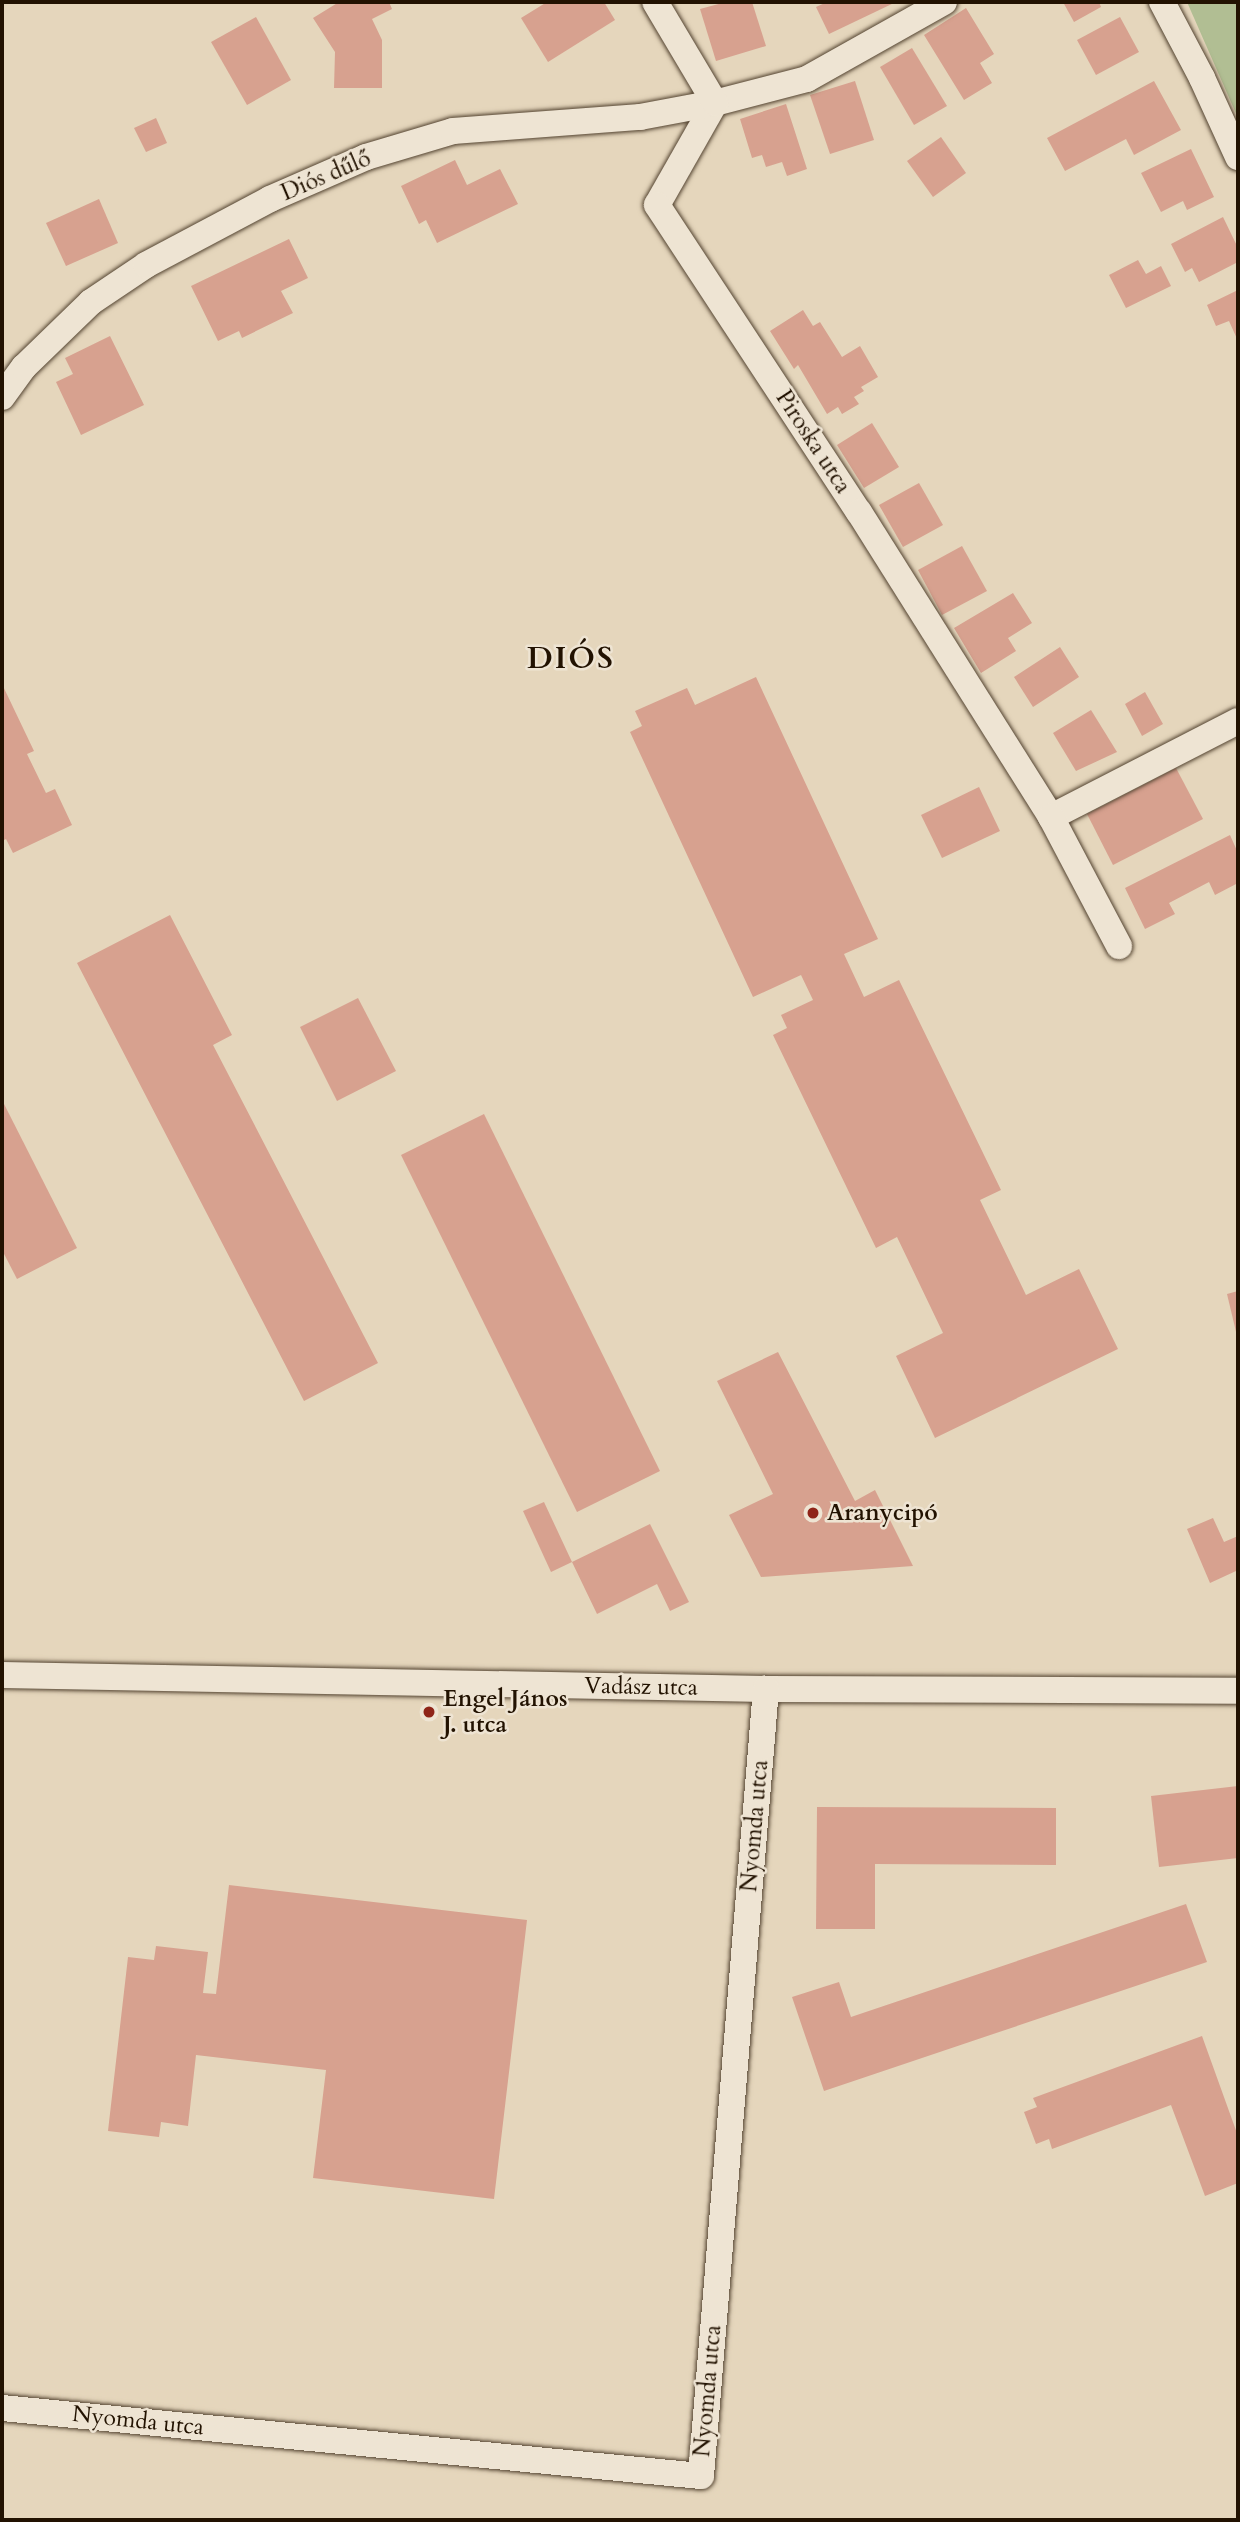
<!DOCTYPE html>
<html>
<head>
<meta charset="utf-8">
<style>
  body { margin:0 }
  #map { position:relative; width:1240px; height:2522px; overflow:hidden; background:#e5d6bc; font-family:Cardo,serif }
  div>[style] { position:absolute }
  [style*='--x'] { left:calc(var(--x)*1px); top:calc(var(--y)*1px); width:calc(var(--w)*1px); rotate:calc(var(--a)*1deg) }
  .green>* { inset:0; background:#b1be93 }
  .building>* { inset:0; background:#d7a18f }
  .roads { filter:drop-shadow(0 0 2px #534330) drop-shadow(0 0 2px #534330) }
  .street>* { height:26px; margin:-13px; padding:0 13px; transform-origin:13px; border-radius:13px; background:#eee4d3 }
  .dots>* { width:19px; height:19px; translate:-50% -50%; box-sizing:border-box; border:4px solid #eee4d3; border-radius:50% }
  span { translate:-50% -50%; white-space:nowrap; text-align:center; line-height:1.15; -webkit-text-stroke:5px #eee4d3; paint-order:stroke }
  .street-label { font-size:23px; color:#221201 }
  .poi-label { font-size:23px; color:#221201; font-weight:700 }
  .left { translate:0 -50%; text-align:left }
  .district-label { font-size:30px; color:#221201; font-weight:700; letter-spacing:2px }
  .frame { position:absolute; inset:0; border:4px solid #221201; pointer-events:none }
</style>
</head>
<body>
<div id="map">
  <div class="green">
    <i style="clip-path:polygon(1187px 2px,1238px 2px,1238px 118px)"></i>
  </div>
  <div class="building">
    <i style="clip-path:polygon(339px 2px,389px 2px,392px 9px,372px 19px,382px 40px,382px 88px,334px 88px,335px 52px,313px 18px)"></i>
    <i style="clip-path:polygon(547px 2px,604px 2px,615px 20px,548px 62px,521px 18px)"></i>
    <i style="clip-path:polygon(726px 2px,752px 2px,766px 46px,716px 61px,700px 9px)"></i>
    <i style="clip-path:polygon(827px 2px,896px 2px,829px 34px,816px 7px)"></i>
    <i style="clip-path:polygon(1063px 2px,1099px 2px,1101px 7px,1074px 22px)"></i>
    <i style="clip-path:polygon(966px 8px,994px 54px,980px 63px,992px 83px,964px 100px,924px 35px)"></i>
    <i style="clip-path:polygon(256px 17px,291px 80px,247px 105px,211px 42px)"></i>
    <i style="clip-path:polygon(1120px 17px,1139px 52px,1096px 75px,1077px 40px)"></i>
    <i style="clip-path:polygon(912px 48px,947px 106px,914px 125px,880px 67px)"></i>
    <i style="clip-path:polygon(855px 81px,874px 140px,830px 154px,810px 95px)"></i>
    <i style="clip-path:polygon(1154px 81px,1181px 130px,1134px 155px,1126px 139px,1065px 171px,1047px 138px)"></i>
    <i style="clip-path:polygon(786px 104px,807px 169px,787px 176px,782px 162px,766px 167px,762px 155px,752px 158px,740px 119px)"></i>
    <i style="clip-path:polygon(156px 118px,167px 143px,146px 152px,134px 128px)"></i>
    <i style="clip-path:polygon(941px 137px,966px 173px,933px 197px,907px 161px)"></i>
    <i style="clip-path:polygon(1191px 149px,1214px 197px,1187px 210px,1183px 201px,1161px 212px,1141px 173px)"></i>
    <i style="clip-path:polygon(455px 160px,467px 185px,500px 169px,518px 204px,437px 243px,426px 220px,419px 224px,401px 186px)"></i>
    <i style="clip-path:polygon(99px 199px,118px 243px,66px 266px,46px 223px)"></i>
    <i style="clip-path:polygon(1223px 217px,1238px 248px,1238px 262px,1199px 282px,1192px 268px,1185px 272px,1171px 244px)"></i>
    <i style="clip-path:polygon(289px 239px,308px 278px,281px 291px,293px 313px,242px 338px,239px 331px,218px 341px,191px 286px)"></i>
    <i style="clip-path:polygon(1138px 260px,1146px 274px,1161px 266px,1171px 286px,1126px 308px,1109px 275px)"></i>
    <i style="clip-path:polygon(1238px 290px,1238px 341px,1229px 321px,1216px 326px,1207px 305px)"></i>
    <i style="clip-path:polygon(803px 310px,813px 326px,820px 322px,842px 357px,860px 346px,878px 377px,861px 387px,864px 391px,854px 397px,859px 404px,842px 414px,838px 407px,827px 414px,798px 365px,794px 369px,770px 331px)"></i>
    <i style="clip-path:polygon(110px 336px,144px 405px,81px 435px,56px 382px,73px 374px,65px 358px)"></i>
    <i style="clip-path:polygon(872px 423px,899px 467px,864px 488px,837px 445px)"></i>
    <i style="clip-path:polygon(919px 483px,943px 525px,903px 547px,879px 505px)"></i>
    <i style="clip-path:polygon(962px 546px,987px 591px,942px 615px,918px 570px)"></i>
    <i style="clip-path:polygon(1013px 593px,1032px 623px,1008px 638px,1016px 651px,981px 673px,954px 628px)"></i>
    <i style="clip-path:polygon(1060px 647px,1079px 677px,1033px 707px,1014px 677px)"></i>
    <i style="clip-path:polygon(756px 677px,878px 939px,844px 954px,864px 997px,899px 980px,1001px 1190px,980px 1200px,1026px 1295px,1079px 1269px,1118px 1349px,935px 1438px,896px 1356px,943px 1333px,897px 1237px,876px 1248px,773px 1035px,787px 1028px,781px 1015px,813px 1000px,801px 975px,753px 997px,630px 732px,642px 726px,635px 711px,687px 688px,695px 705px)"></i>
    <i style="clip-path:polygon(2px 684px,34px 751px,27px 754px,46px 793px,55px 789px,72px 825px,13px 853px,6px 839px,2px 841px)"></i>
    <i style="clip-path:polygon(1145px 692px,1163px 724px,1142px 736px,1125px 704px)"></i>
    <i style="clip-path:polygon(1091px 710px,1117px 752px,1076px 771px,1053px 733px)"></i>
    <i style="clip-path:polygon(1176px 768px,1203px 819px,1113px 865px,1087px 814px)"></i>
    <i style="clip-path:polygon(979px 787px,1000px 831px,942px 858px,921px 815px)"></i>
    <i style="clip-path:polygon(1230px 835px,1238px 853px,1238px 883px,1215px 895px,1209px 882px,1169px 903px,1175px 914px,1145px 929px,1125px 888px)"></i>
    <i style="clip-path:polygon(170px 915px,232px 1035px,213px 1045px,378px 1363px,304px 1401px,77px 963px)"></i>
    <i style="clip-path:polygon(358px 998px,396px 1071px,337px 1101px,300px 1027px)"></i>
    <i style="clip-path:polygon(2px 1100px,77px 1248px,17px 1279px,2px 1250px)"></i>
    <i style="clip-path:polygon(484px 1114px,660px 1471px,577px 1512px,401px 1155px)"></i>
    <i style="clip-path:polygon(1238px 1291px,1238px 1336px,1237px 1336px,1227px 1294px)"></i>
    <i style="clip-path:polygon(778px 1352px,855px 1501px,875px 1490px,913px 1566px,761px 1577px,729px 1515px,773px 1494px,717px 1381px)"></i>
    <i style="clip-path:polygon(544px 1502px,572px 1562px,551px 1572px,523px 1511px)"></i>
    <i style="clip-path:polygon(1213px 1518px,1224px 1542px,1238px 1536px,1238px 1575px,1236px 1571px,1210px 1583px,1187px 1529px)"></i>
    <i style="clip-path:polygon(650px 1524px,689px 1602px,670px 1611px,657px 1584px,597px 1614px,572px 1562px)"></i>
    <i style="clip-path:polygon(1238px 1786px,1238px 1858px,1159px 1867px,1151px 1796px)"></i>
    <i style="clip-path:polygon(817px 1807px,1056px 1808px,1056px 1865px,875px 1864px,875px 1929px,816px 1929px)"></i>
    <i style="clip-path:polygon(229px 1885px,527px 1920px,494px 2199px,313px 2178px,326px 2070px,196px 2055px,188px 2126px,161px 2122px,159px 2137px,108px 2131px,128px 1957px,154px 1960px,156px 1946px,208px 1952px,203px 1993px,216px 1994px)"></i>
    <i style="clip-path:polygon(1186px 1904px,1207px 1962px,824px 2091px,792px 1997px,839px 1982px,851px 2017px)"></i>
    <i style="clip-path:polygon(1202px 2036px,1238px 2136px,1238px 2183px,1205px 2196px,1171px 2105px,1052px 2149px,1049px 2139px,1036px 2144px,1024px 2112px,1037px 2107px,1033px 2098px)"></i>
  </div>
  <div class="roads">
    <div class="street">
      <i style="--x:944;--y:2;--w:157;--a:150.7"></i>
      <i style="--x:807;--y:79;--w:95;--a:165.4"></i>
      <i style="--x:715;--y:103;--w:117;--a:119.6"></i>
      <i style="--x:657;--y:205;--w:367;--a:56.7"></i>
      <i style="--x:859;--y:512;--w:360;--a:57.8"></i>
      <i style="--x:1051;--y:817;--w:210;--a:-27.2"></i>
      <i style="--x:1162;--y:2;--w:86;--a:62.2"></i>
      <i style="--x:1202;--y:78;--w:87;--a:65.5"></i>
      <i style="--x:2;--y:397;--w:37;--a:-54"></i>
      <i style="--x:24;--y:367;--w:93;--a:-44.1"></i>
      <i style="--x:91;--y:302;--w:66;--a:-33.9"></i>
      <i style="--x:146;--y:265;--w:140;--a:-28"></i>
      <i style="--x:270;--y:199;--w:105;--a:-23.6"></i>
      <i style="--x:366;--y:157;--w:91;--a:-16.6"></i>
      <i style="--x:453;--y:131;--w:188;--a:-4.3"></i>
      <i style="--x:640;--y:117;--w:76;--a:-10.6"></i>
      <i style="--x:715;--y:103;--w:117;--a:-120.7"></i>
      <i style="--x:1051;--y:817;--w:146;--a:62.2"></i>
      <i style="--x:2;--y:1675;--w:764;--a:1.05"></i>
      <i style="--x:766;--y:1689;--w:472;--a:0.2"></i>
      <i style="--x:2;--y:2408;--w:702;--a:5.56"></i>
      <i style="--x:701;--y:2476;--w:790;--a:-85.28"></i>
    </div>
  </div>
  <div class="dots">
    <i style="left:813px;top:1513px;background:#8f2418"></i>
    <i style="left:429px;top:1712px;background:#8f2418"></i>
  </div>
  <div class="street-label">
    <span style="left:326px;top:176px;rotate:-23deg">Diós dűlő</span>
    <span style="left:813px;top:442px;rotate:57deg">Piroska utca</span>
    <span style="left:641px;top:1687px;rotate:1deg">Vadász utca</span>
    <span style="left:755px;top:1826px;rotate:-85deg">Nyomda utca</span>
    <span style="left:708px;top:2391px;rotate:-85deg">Nyomda utca</span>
    <span style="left:138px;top:2421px;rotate:6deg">Nyomda utca</span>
  </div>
  <div class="poi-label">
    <span class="left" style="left:827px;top:1513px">Aranycipó</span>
    <span class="left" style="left:443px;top:1712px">Engel János<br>J. utca</span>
  </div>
  <div class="district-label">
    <span style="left:571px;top:659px">DIÓS</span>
  </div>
  <div class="frame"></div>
</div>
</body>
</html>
